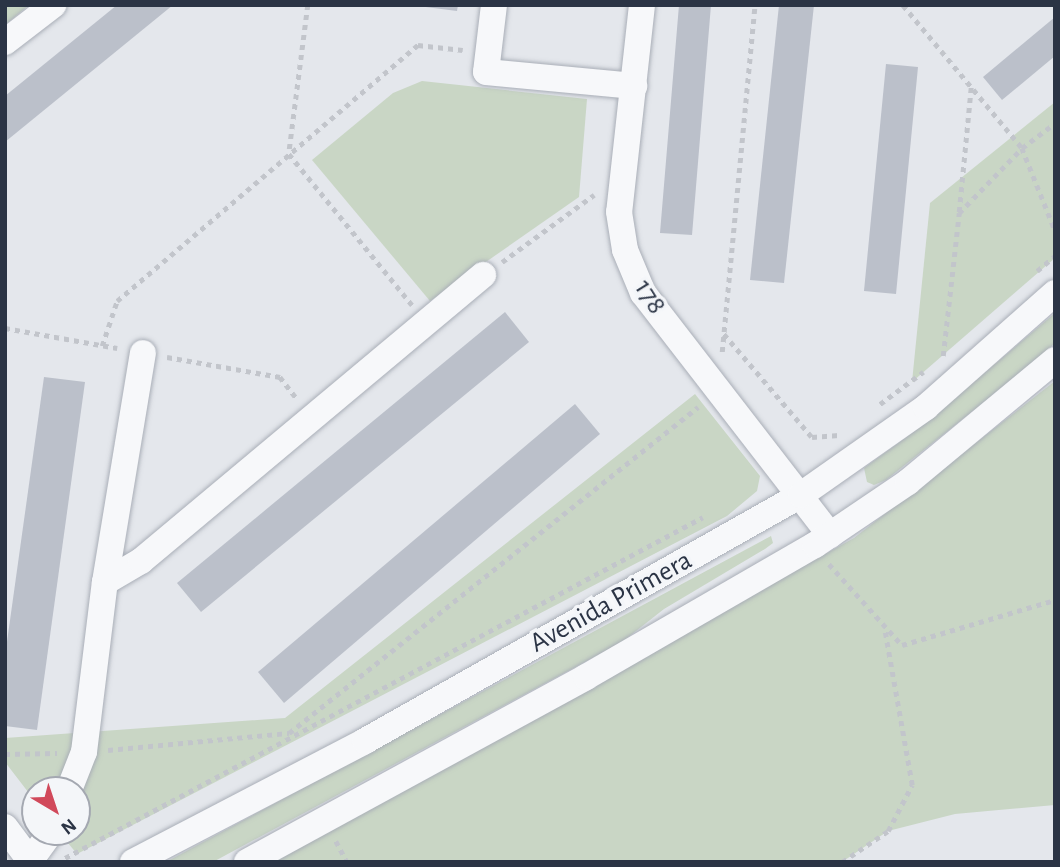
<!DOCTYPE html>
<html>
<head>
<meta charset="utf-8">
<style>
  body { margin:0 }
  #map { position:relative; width:1060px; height:867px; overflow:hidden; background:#e4e7ec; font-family:"Alegreya Sans",sans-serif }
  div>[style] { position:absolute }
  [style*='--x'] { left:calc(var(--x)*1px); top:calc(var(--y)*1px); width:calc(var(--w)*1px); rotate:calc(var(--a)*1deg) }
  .green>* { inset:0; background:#c9d6c5 }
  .building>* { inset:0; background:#bbc0ca }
  .path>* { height:4.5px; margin-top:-2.25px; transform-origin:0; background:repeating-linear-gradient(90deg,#c2c5cb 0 5px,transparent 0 10px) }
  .roads { filter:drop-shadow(0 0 2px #a9aeb7) drop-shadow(0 0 2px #a9aeb7) }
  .minor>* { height:26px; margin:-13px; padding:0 13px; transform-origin:13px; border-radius:13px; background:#f7f8fa }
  span { translate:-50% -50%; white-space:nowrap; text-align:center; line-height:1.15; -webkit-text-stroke:7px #f4f6f9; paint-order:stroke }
  .street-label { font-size:28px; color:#2b3445 }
  .frame { position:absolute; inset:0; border:7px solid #2b3445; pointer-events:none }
  .north { position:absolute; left:21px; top:776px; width:70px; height:70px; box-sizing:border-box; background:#f4f6f9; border:2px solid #a4a8b1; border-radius:50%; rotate:141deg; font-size:19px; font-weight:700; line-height:28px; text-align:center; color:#2b3445 }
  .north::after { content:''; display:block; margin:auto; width:24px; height:32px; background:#d1495b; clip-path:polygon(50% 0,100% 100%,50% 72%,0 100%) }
</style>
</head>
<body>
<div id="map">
  <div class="green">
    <i style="clip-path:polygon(5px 5px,29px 5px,5px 25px)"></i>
    <i style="clip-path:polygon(422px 81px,587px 99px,579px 197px,430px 301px,312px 160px,393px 93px)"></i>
    <i style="clip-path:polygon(1055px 102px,1055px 258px,912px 382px,930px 203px)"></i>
    <i style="clip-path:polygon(1055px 313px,1055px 343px,1033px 363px,886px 480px,874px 485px,867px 482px,864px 468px,923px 425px)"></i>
    <i style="clip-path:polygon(1055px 381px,1055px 805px,955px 814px,888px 831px,842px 862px,270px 862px,854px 538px)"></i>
    <i style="clip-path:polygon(695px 394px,760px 476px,757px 491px,727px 516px,77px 854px,59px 832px,77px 832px,77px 790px,35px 790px,35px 801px,5px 762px,5px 738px,285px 718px)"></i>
    <i style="clip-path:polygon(771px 536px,773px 543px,765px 549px,664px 609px,622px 642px,213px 862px,166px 862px)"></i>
  </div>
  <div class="building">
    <i style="clip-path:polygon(117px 5px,173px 5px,5px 142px,5px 96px)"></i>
    <i style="clip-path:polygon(410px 5px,458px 5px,457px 11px)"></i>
    <i style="clip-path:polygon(679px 5px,711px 5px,692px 235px,660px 233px)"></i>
    <i style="clip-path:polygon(779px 5px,814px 5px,784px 283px,750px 280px)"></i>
    <i style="clip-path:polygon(1055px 17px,1055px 56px,1002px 100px,983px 77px)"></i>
    <i style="clip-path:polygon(886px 64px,918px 67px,896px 294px,864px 291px)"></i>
    <i style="clip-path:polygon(505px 312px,529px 342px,201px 612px,177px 583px)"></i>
    <i style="clip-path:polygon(44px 377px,85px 382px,37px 730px,5px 726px,5px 656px)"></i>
    <i style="clip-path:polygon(575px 404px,600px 434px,284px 703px,258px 672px)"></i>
  </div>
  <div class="path">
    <i style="--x:308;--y:5;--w:150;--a:97.3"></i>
    <i style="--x:289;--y:154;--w:195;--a:50.8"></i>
    <i style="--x:903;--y:5;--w:186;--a:50.2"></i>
    <i style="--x:1022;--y:148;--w:88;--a:68.1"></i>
    <i style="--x:959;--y:212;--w:125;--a:-84.5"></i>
    <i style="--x:502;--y:262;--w:114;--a:-36.1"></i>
    <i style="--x:1037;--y:271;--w:23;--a:-40"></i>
    <i style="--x:5;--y:328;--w:114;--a:10.1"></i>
    <i style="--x:724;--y:334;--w:135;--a:49.5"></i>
    <i style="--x:812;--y:437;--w:27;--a:-4"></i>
    <i style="--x:102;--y:346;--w:47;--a:-71.6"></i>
    <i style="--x:117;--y:301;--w:395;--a:-40.4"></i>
    <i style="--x:418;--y:45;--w:45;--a:6.3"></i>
    <i style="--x:722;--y:352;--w:349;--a:-84.6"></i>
    <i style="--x:943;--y:356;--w:144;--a:-83.6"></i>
    <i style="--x:959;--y:213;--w:91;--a:-45.9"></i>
    <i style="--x:1022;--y:148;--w:41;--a:-37.1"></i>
    <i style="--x:167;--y:357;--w:115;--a:10"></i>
    <i style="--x:280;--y:377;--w:28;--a:52"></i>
    <i style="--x:880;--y:404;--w:54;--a:-36.7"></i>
    <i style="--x:829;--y:564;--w:109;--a:48"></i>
    <i style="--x:902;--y:645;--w:159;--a:-16.4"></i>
    <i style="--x:108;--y:750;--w:182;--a:-5.4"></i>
    <i style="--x:289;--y:733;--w:523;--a:-38.56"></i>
    <i style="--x:5;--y:754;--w:52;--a:-1.1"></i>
    <i style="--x:336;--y:841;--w:24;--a:62"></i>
    <i style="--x:65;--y:858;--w:723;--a:-28.12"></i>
    <i style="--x:842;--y:862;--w:55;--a:-34"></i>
    <i style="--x:888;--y:831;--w:52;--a:-62.4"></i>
    <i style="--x:912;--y:785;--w:160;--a:-100"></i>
  </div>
  <div class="roads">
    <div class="minor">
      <i style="--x:494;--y:5;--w:67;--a:96.8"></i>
      <i style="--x:486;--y:72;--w:149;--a:5.4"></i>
      <i style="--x:642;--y:5;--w:208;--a:96.3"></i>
      <i style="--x:619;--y:212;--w:38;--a:81"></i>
      <i style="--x:625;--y:250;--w:47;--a:67.3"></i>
      <i style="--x:643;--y:293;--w:306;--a:52.3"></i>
      <i style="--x:5;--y:42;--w:61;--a:-37.6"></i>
      <i style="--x:105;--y:582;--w:232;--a:-80.6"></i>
      <i style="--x:69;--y:790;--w:41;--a:-68.5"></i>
      <i style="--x:84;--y:752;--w:171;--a:-83"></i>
      <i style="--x:105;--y:582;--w:42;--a:-30.3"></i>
      <i style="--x:141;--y:561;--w:446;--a:-39.9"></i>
      <i style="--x:5;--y:827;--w:44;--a:53.4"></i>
      <i style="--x:30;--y:861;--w:36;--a:-54"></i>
      <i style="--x:133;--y:862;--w:262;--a:-27.5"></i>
      <i style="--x:365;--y:741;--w:501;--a:-29.43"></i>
      <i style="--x:801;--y:495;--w:153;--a:-35.1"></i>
      <i style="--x:926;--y:407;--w:172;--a:-41.5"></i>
      <i style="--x:247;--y:862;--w:386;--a:-28.6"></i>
      <i style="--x:586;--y:677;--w:264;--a:-30"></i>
      <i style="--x:815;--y:545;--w:112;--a:-34.1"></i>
      <i style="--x:908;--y:482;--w:191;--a:-39.7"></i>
    </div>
  </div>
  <div class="street-label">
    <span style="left:650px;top:297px;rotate:58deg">178</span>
    <span style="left:611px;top:602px;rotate:-29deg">Avenida Primera</span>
  </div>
  <div class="frame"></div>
  <div class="north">N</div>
</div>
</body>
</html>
